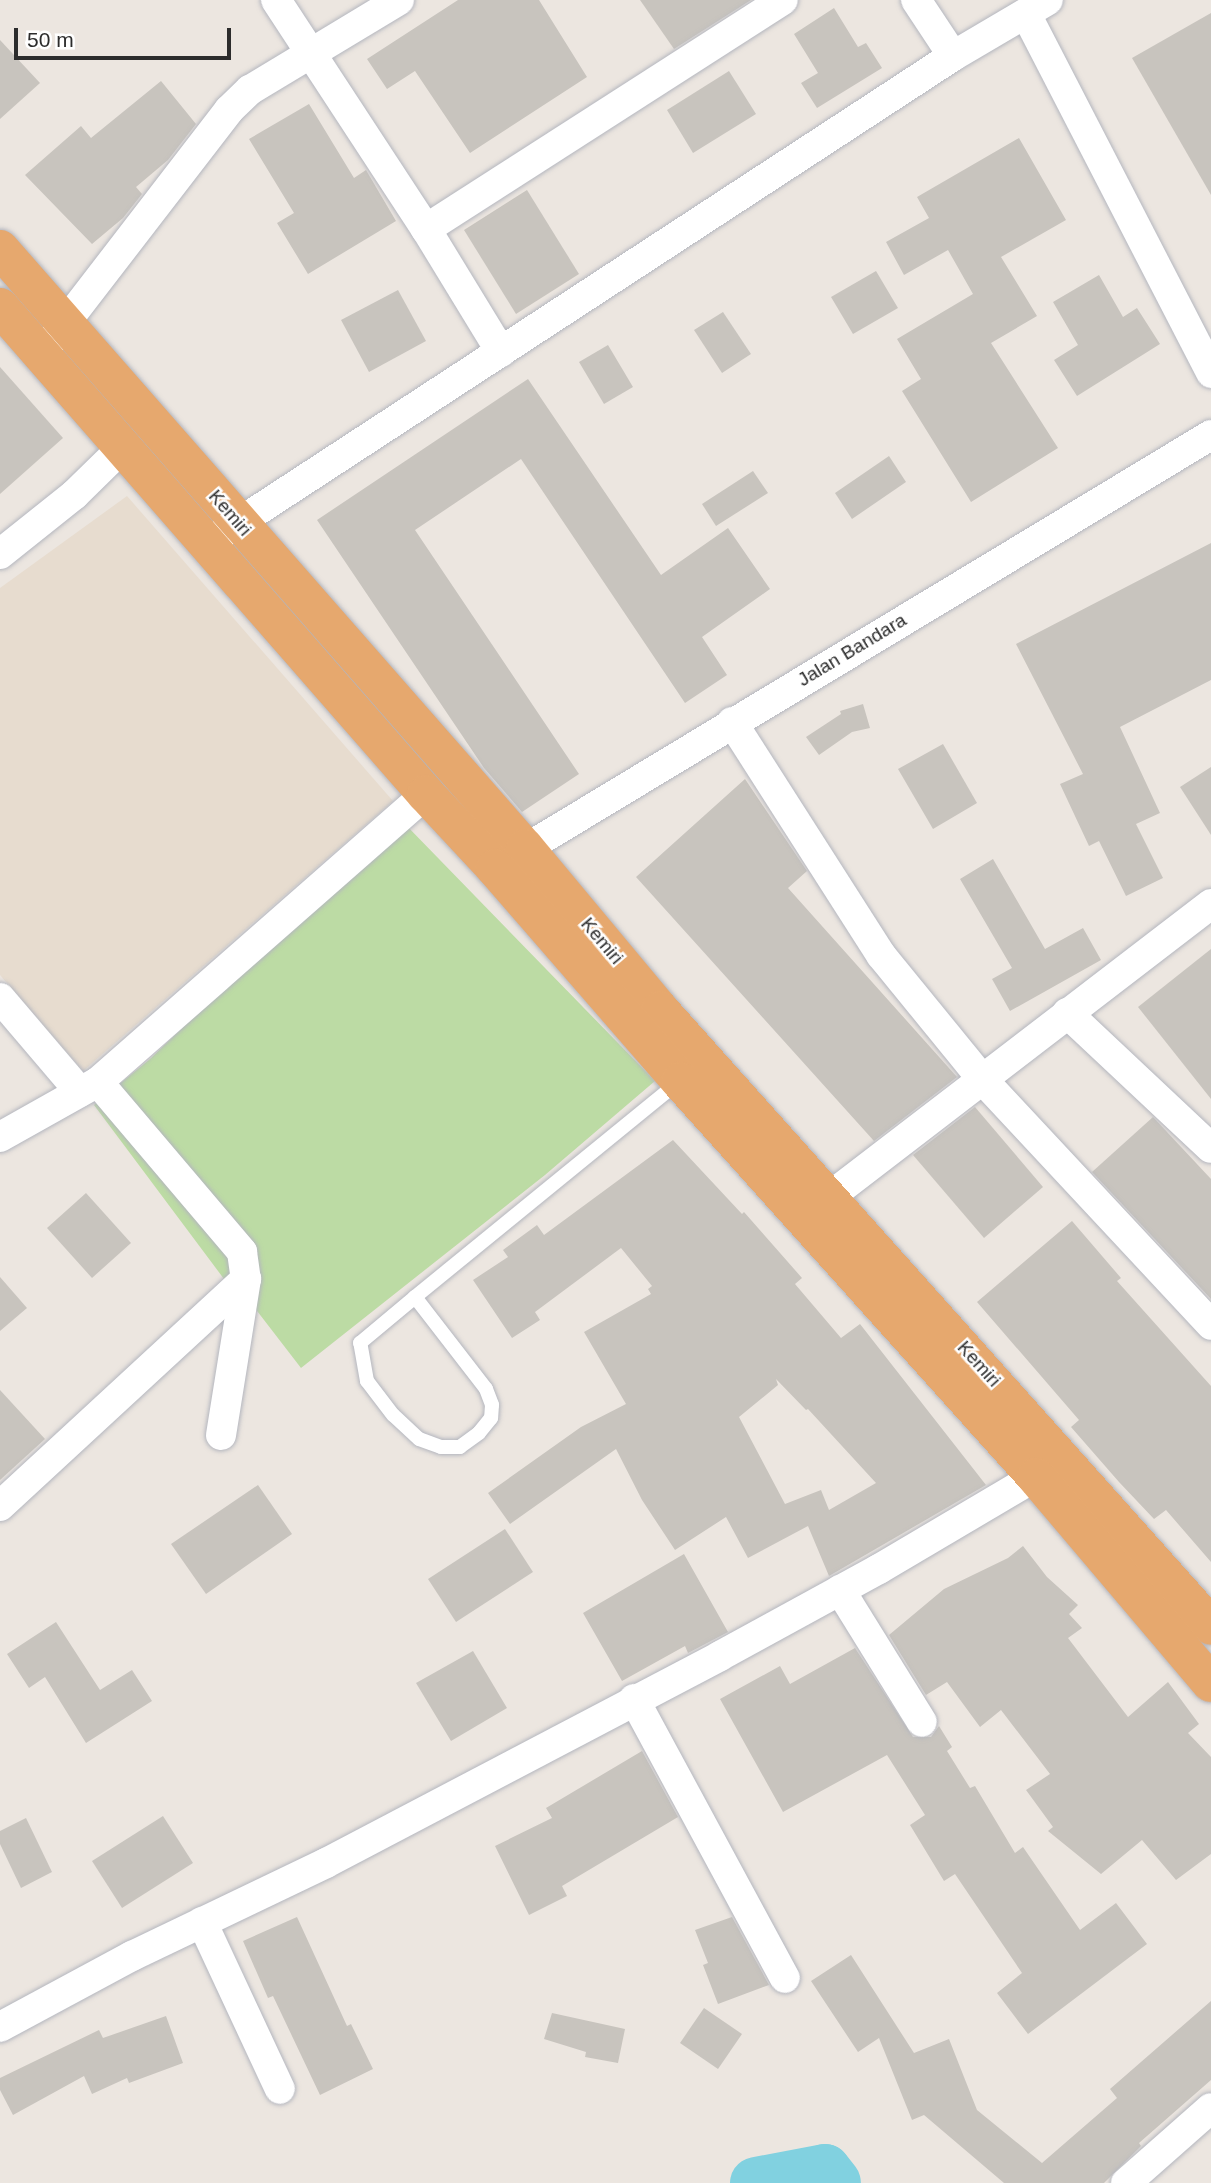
<!DOCTYPE html>
<html>
<head>
<meta charset="utf-8">
<style>
  body { margin:0 }
  #map { position:relative; width:1211px; height:2183px; overflow:hidden; background:#ece6e0; font-family:Helvetica,sans-serif }
  div>[style] { position:absolute }
  [style*='--x'] { left:calc(var(--x)*1px); top:calc(var(--y)*1px); width:calc(var(--w)*1px); rotate:calc(var(--a)*1deg) }
  .education>* { inset:0; background:#e7dccf }
  .green>* { inset:0; background:#bcdba4 }
  .river>* { height:52px; margin:-26px; padding:0 26px; transform-origin:26px; border-radius:26px; background:#81d1e0 }
  .building>* { inset:0; background:#c8c4be }
  .roads { filter:drop-shadow(0 0 2px #b4b6be) drop-shadow(0 0 2px #b4b6be) }
  .service>* { height:14px; margin:-7px; padding:0 7px; transform-origin:7px; border-radius:7px; background:#fff }
  .minor>* { height:30px; margin:-15px; padding:0 15px; transform-origin:15px; border-radius:15px; background:#fff }
  .trunk>* { height:38px; margin:-19px; padding:0 19px; transform-origin:19px; border-radius:19px; background:#e6a86e }
  span { translate:-50% -50%; white-space:nowrap; text-align:center; line-height:1.15; -webkit-text-stroke:5px #fff; paint-order:stroke }
  .street-label { font-size:19px; color:#2c2c2c }
  .scale { position:absolute; left:14px; top:28px; width:217px; height:32px; box-sizing:border-box; border:4px solid #2c2c2c; border-top:0; padding-left:9px; font-size:21px; line-height:24px; white-space:nowrap; color:#2c2c2c; -webkit-text-stroke:5px #fff; paint-order:stroke }
</style>
</head>
<body>
<div id="map">
  <div class="education">
    <i style="clip-path:polygon(127px 496px,393px 801px,83px 1071px,0 975px,0 588px)"></i>
  </div>
  <div class="green">
    <i style="clip-path:polygon(404px 823px,655px 1081px,545px 1175px,301px 1368px,241px 1290px,224px 1279px,94px 1105px,150px 1059px,259px 954px)"></i>
  </div>
  <div class="river">
    <i style="--x:756;--y:2183;--w:70;--a:-10.7"></i>
    <i style="--x:825;--y:2170;--w:16;--a:52"></i>
  </div>
  <div class="building">
    <i style="clip-path:polygon(458px 0,539px 0,587px 77px,470px 153px,415px 71px,387px 89px,367px 59px)"></i>
    <i style="clip-path:polygon(640px 0,751px 0,674px 49px)"></i>
    <i style="clip-path:polygon(834px 8px,858px 47px,866px 43px,882px 68px,817px 108px,801px 83px,818px 73px,794px 34px)"></i>
    <i style="clip-path:polygon(1211px 13px,1211px 195px,1132px 58px)"></i>
    <i style="clip-path:polygon(0 40px,40px 83px,0 119px)"></i>
    <i style="clip-path:polygon(729px 71px,756px 114px,693px 153px,667px 110px)"></i>
    <i style="clip-path:polygon(161px 81px,196px 124px,168px 160px,136px 187px,142px 194px,123px 218px,92px 244px,25px 175px,81px 126px,91px 138px)"></i>
    <i style="clip-path:polygon(309px 104px,354px 178px,366px 170px,396px 221px,308px 274px,277px 223px,294px 213px,249px 139px)"></i>
    <i style="clip-path:polygon(1019px 138px,1066px 220px,1001px 257px,1037px 316px,991px 343px,1058px 448px,971px 502px,902px 391px,921px 379px,897px 339px,973px 294px,948px 250px,904px 275px,886px 242px,929px 218px,917px 197px)"></i>
    <i style="clip-path:polygon(527px 190px,579px 274px,516px 314px,464px 230px)"></i>
    <i style="clip-path:polygon(876px 271px,898px 308px,853px 334px,831px 297px)"></i>
    <i style="clip-path:polygon(1099px 275px,1123px 317px,1137px 308px,1160px 344px,1077px 396px,1054px 360px,1078px 345px,1053px 302px)"></i>
    <i style="clip-path:polygon(398px 290px,426px 341px,369px 372px,341px 320px)"></i>
    <i style="clip-path:polygon(723px 312px,751px 354px,722px 373px,694px 330px)"></i>
    <i style="clip-path:polygon(608px 345px,633px 387px,604px 404px,579px 362px)"></i>
    <i style="clip-path:polygon(0 367px,63px 438px,0 494px)"></i>
    <i style="clip-path:polygon(528px 379px,661px 575px,728px 528px,770px 589px,702px 637px,727px 675px,685px 703px,521px 459px,415px 530px,579px 774px,522px 812px,484px 768px,317px 520px)"></i>
    <i style="clip-path:polygon(889px 456px,906px 482px,852px 519px,835px 493px)"></i>
    <i style="clip-path:polygon(753px 471px,768px 493px,716px 526px,702px 504px)"></i>
    <i style="clip-path:polygon(1211px 543px,1211px 680px,1120px 727px,1160px 813px,1136px 824px,1163px 878px,1126px 896px,1099px 841px,1089px 846px,1060px 784px,1083px 774px,1016px 644px)"></i>
    <i style="clip-path:polygon(863px 704px,870px 728px,852px 732px,819px 755px,806px 737px,841px 714px,840px 711px)"></i>
    <i style="clip-path:polygon(943px 744px,977px 803px,933px 829px,898px 769px)"></i>
    <i style="clip-path:polygon(1211px 767px,1211px 835px,1180px 787px)"></i>
    <i style="clip-path:polygon(745px 779px,807px 871px,788px 888px,957px 1077px,874px 1141px,636px 877px)"></i>
    <i style="clip-path:polygon(993px 859px,1045px 949px,1083px 928px,1101px 960px,1010px 1011px,992px 979px,1012px 968px,960px 879px)"></i>
    <i style="clip-path:polygon(1211px 949px,1211px 1099px,1138px 1007px)"></i>
    <i style="clip-path:polygon(975px 1107px,1043px 1187px,984px 1238px,913px 1155px)"></i>
    <i style="clip-path:polygon(1153px 1117px,1211px 1179px,1211px 1299px,1092px 1172px)"></i>
    <i style="clip-path:polygon(evenodd,673px 1140px,742px 1214px,744px 1212px,802px 1278px,795px 1284px,841px 1338px,860px 1324px,986px 1485px,829px 1576px,808px 1526px,748px 1558px,726px 1517px,675px 1550px,642px 1500px,616px 1449px,510px 1524px,488px 1493px,581px 1427px,626px 1404px,584px 1332px,651px 1294px,648px 1289px,652px 1286px,621px 1248px,535px 1312px,540px 1320px,512px 1338px,473px 1280px,508px 1257px,503px 1250px,537px 1225px,544px 1235px,673px 1140px,776px 1379px,806px 1410px,808px 1409px,876px 1483px,829px 1510px,821px 1490px,785px 1504px,739px 1417px,778px 1385px,776px 1379px)"></i>
    <i style="clip-path:polygon(86px 1193px,131px 1243px,92px 1278px,47px 1228px)"></i>
    <i style="clip-path:polygon(1072px 1221px,1121px 1278px,1117px 1281px,1211px 1386px,1211px 1562px,1166px 1510px,1154px 1519px,1119px 1482px,1071px 1427px,1079px 1420px,977px 1302px)"></i>
    <i style="clip-path:polygon(0 1277px,27px 1308px,0 1331px)"></i>
    <i style="clip-path:polygon(0 1390px,45px 1439px,0 1480px)"></i>
    <i style="clip-path:polygon(258px 1485px,292px 1534px,206px 1594px,171px 1544px)"></i>
    <i style="clip-path:polygon(505px 1529px,533px 1572px,456px 1622px,428px 1579px)"></i>
    <i style="clip-path:polygon(1023px 1546px,1047px 1577px,1078px 1605px,1069px 1614px,1082px 1628px,1068px 1638px,1128px 1717px,1168px 1682px,1199px 1724px,1188px 1733px,1211px 1757px,1211px 1854px,1176px 1880px,1142px 1840px,1101px 1874px,1048px 1831px,1053px 1827px,1026px 1790px,1050px 1774px,1001px 1710px,980px 1727px,947px 1682px,926px 1695px,889px 1635px,944px 1589px,1008px 1558px)"></i>
    <i style="clip-path:polygon(684px 1554px,728px 1632px,688px 1653px,685px 1646px,622px 1681px,583px 1613px)"></i>
    <i style="clip-path:polygon(56px 1622px,100px 1690px,132px 1670px,152px 1701px,86px 1743px,45px 1677px,29px 1688px,7px 1654px)"></i>
    <i style="clip-path:polygon(855px 1648px,913px 1737px,931px 1737px,939px 1726px,952px 1747px,947px 1751px,970px 1788px,975px 1786px,1015px 1853px,1023px 1847px,1080px 1930px,1116px 1903px,1147px 1944px,1028px 2034px,997px 1993px,1022px 1973px,955px 1874px,944px 1881px,910px 1825px,925px 1815px,887px 1755px,783px 1812px,720px 1699px,780px 1666px,790px 1684px)"></i>
    <i style="clip-path:polygon(473px 1651px,507px 1708px,451px 1741px,416px 1683px)"></i>
    <i style="clip-path:polygon(642px 1751px,678px 1817px,562px 1886px,567px 1896px,529px 1915px,495px 1846px,552px 1818px,546px 1808px)"></i>
    <i style="clip-path:polygon(163px 1816px,193px 1863px,122px 1908px,92px 1861px)"></i>
    <i style="clip-path:polygon(26px 1818px,52px 1872px,21px 1888px,0 1844px,0 1831px)"></i>
    <i style="clip-path:polygon(297px 1917px,347px 2026px,351px 2024px,373px 2069px,320px 2095px,273px 1996px,268px 1998px,243px 1941px)"></i>
    <i style="clip-path:polygon(732px 1917px,769px 1985px,718px 2004px,703px 1965px,708px 1963px,695px 1930px)"></i>
    <i style="clip-path:polygon(851px 1955px,914px 2053px,949px 2039px,977px 2110px,1042px 2163px,1117px 2098px,1110px 2089px,1211px 2001px,1211px 2080px,1139px 2143px,1141px 2146px,1104px 2183px,1004px 2183px,924px 2115px,912px 2120px,879px 2038px,858px 2052px,811px 1981px)"></i>
    <i style="clip-path:polygon(704px 2008px,742px 2034px,718px 2069px,680px 2043px)"></i>
    <i style="clip-path:polygon(552px 2013px,625px 2029px,618px 2063px,585px 2057px,586px 2052px,544px 2039px)"></i>
    <i style="clip-path:polygon(166px 2016px,183px 2063px,129px 2083px,127px 2078px,92px 2094px,84px 2076px,13px 2115px,0 2090px,0 2078px,99px 2030px,103px 2038px)"></i>
  </div>
  <div class="roads">
    <div class="service">
      <i style="--x:415;--y:1297;--w:116;--a:52.3"></i>
      <i style="--x:486;--y:1389;--w:17;--a:69"></i>
      <i style="--x:492;--y:1405;--w:13;--a:94"></i>
      <i style="--x:491;--y:1418;--w:19;--a:129"></i>
      <i style="--x:479;--y:1433;--w:24;--a:144"></i>
      <i style="--x:460;--y:1447;--w:19;--a:180"></i>
      <i style="--x:441;--y:1447;--w:23;--a:-160"></i>
      <i style="--x:419;--y:1439;--w:35;--a:-137"></i>
      <i style="--x:393;--y:1415;--w:43;--a:-127.4"></i>
      <i style="--x:367;--y:1381;--w:39;--a:-100"></i>
      <i style="--x:360;--y:1343;--w:72;--a:-39.9"></i>
      <i style="--x:415;--y:1297;--w:342;--a:-39.2"></i>
    </div>
    <div class="minor">
      <i style="--x:276;--y:0;--w:274;--a:56.8"></i>
      <i style="--x:426;--y:229;--w:144;--a:58.6"></i>
      <i style="--x:916;--y:0;--w:67;--a:56.5"></i>
      <i style="--x:1026;--y:14;--w:404;--a:62.7"></i>
      <i style="--x:426;--y:229;--w:424;--a:-32.7"></i>
      <i style="--x:52;--y:340;--w:290;--a:-52.4"></i>
      <i style="--x:229;--y:110;--w:29;--a:-44"></i>
      <i style="--x:250;--y:90;--w:174;--a:-31.1"></i>
      <i style="--x:223;--y:533;--w:872;--a:-33.16"></i>
      <i style="--x:953;--y:56;--w:110;--a:-30.5"></i>
      <i style="--x:0;--y:554;--w:95;--a:-38.6"></i>
      <i style="--x:74;--y:495;--w:67;--a:-44.4"></i>
      <i style="--x:732;--y:722;--w:277;--a:57.4"></i>
      <i style="--x:881;--y:955;--w:160;--a:50.8"></i>
      <i style="--x:982;--y:1079;--w:336;--a:47"></i>
      <i style="--x:507;--y:860;--w:822;--a:-31.12"></i>
      <i style="--x:0;--y:998;--w:123;--a:49.6"></i>
      <i style="--x:1067;--y:1013;--w:197;--a:43.2"></i>
      <i style="--x:98;--y:1082;--w:223;--a:49.7"></i>
      <i style="--x:242;--y:1252;--w:27;--a:82"></i>
      <i style="--x:246;--y:1279;--w:158;--a:99.1"></i>
      <i style="--x:0;--y:1137;--w:112;--a:-29.3"></i>
      <i style="--x:98;--y:1082;--w:436;--a:-41.3"></i>
      <i style="--x:811;--y:1211;--w:504;--a:-37.51"></i>
      <i style="--x:0;--y:1506;--w:335;--a:-42.7"></i>
      <i style="--x:840;--y:1590;--w:155;--a:58.2"></i>
      <i style="--x:634;--y:1699;--w:317;--a:61.6"></i>
      <i style="--x:202;--y:1922;--w:184;--a:65"></i>
      <i style="--x:0;--y:2027;--w:150;--a:-28.3"></i>
      <i style="--x:132;--y:1956;--w:215;--a:-25.6"></i>
      <i style="--x:326;--y:1863;--w:445;--a:-27.7"></i>
      <i style="--x:720;--y:1656;--w:181;--a:-28.7"></i>
      <i style="--x:879;--y:1569;--w:202;--a:-30.6"></i>
      <i style="--x:1126;--y:2183;--w:113;--a:-41.4"></i>
    </div>
    <div class="trunk">
      <i style="--x:0;--y:249;--w:797;--a:48.77"></i>
      <i style="--x:525;--y:848;--w:211;--a:50.2"></i>
      <i style="--x:660;--y:1010;--w:826;--a:48.19"></i>
      <i style="--x:0;--y:307;--w:647;--a:48.82"></i>
      <i style="--x:426;--y:794;--w:101;--a:47"></i>
      <i style="--x:495;--y:868;--w:282;--a:49"></i>
      <i style="--x:680;--y:1081;--w:532;--a:48.04"></i>
      <i style="--x:1036;--y:1477;--w:270;--a:49.7"></i>
    </div>
  </div>
  <div class="street-label">
    <span style="left:230px;top:513px;rotate:49deg">Kemiri</span>
    <span style="left:852px;top:650px;rotate:-31deg">Jalan Bandara</span>
    <span style="left:602px;top:941px;rotate:50deg">Kemiri</span>
    <span style="left:979px;top:1364px;rotate:48deg">Kemiri</span>
  </div>
  <div class="scale">50 m</div>
</div>
</body>
</html>
